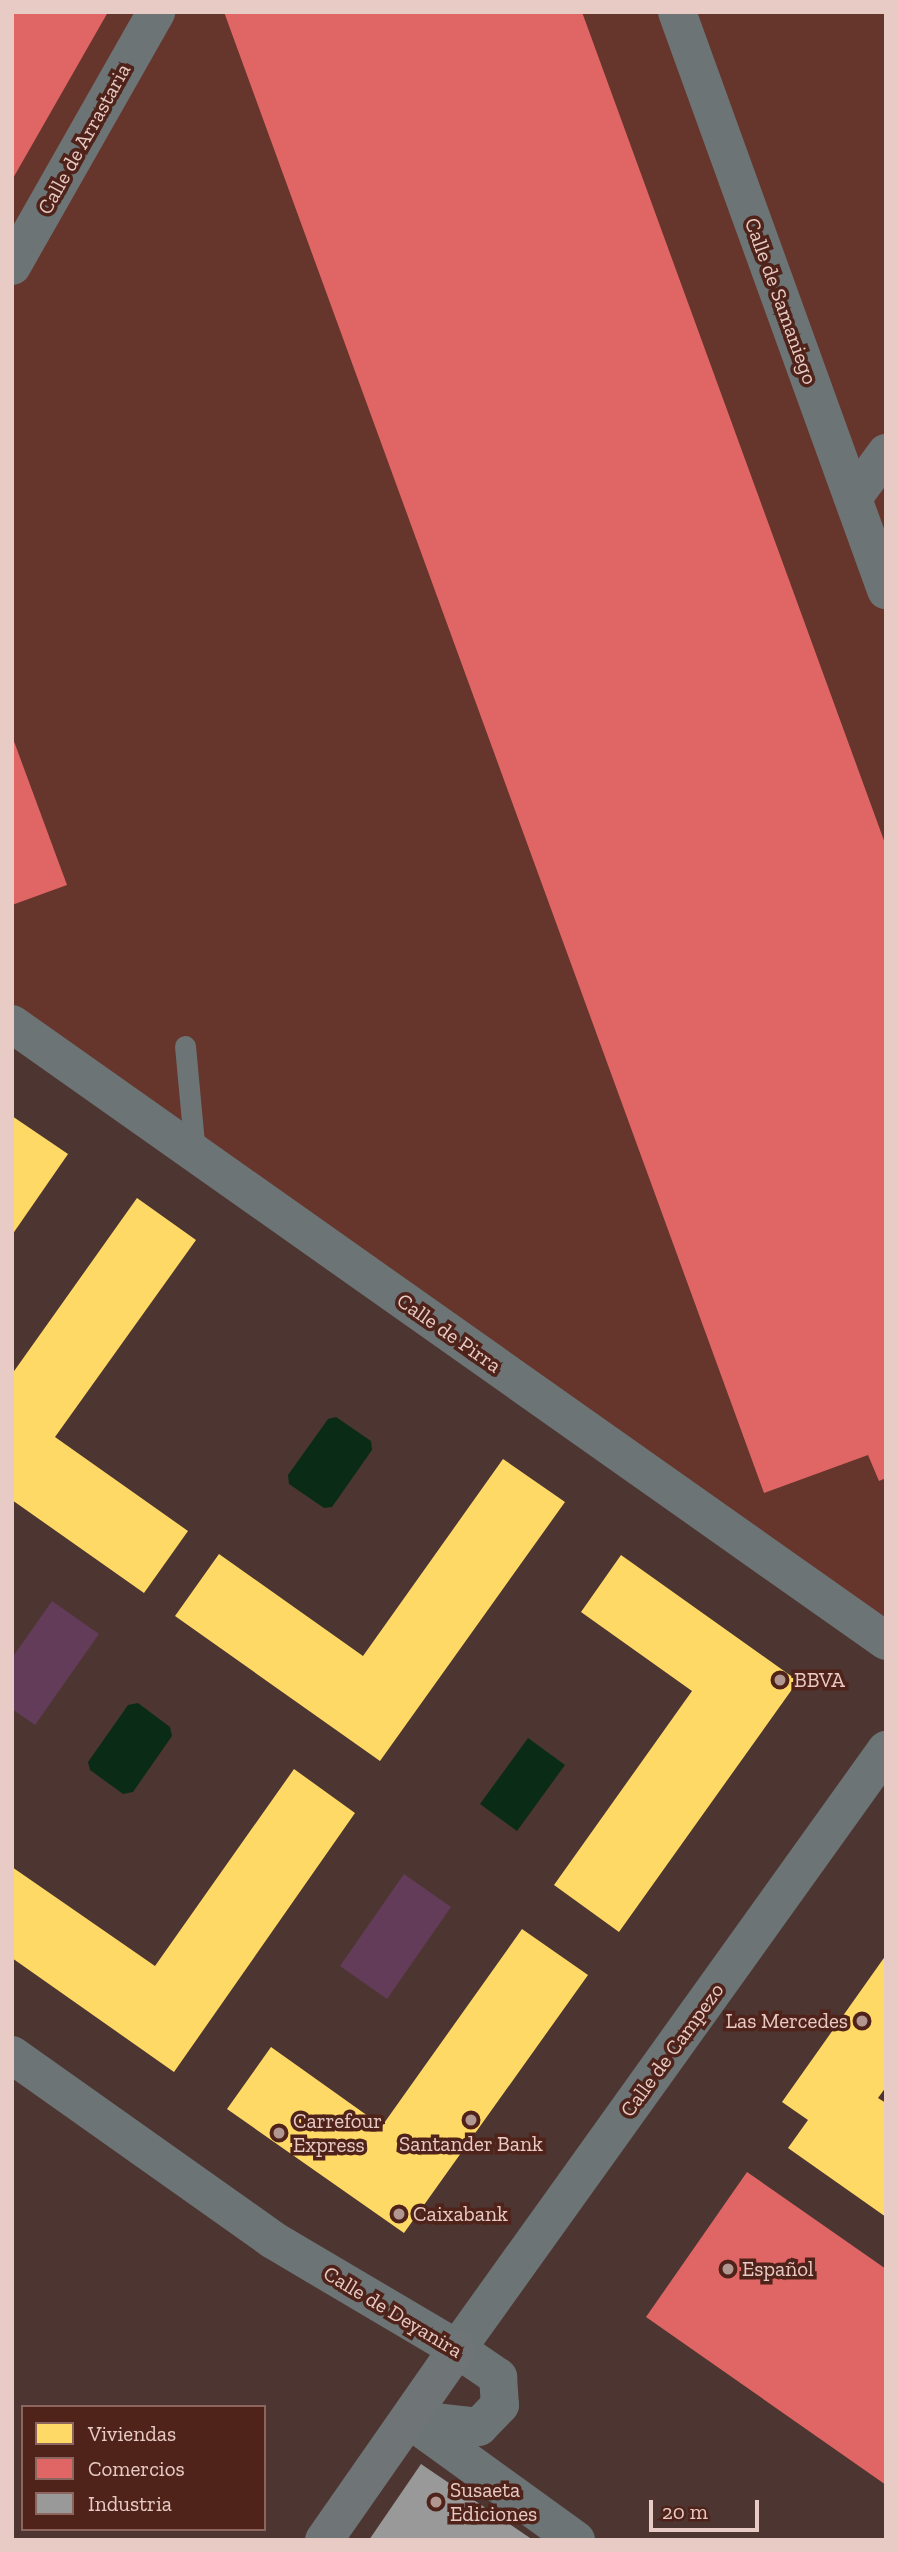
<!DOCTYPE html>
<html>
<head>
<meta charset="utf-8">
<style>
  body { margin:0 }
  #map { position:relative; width:898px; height:2552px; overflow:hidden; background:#4d3631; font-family:"Zilla Slab",serif }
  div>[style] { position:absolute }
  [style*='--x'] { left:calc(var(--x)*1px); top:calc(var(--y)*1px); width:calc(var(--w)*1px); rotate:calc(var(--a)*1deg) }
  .built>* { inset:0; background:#66352b }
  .green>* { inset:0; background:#633c59 }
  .water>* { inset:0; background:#0a2c17 }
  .homes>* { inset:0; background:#ffd966 }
  .shops>* { inset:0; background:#e06666 }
  .industry>* { inset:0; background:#999 }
  .service>* { height:21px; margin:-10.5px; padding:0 10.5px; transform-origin:10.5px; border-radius:10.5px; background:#6c7476 }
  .minor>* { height:38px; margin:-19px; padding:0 19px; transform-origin:19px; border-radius:19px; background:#6c7476 }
  .secondary>* { height:38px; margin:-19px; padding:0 19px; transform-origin:19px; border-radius:19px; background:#6f7577 }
  .dots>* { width:19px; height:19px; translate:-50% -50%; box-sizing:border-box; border:4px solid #4f231a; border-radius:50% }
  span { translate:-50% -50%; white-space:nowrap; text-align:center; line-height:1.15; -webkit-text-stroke:7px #4f231a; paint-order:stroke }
  .street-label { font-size:21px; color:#e8cbc5 }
  .poi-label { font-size:21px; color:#e8cbc5 }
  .left { translate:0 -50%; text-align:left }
  .right { translate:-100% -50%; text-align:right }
  .frame { position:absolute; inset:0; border:14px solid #e8cbc5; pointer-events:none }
  .legend { position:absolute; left:21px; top:2405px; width:245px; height:126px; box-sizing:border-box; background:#4f231a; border:2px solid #8c665e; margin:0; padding:9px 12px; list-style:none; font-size:21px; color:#e8cbc5 }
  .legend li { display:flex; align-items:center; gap:14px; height:35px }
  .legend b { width:35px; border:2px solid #8c665e }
  .scale { position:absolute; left:649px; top:2500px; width:110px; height:32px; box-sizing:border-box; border:4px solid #e8cbc5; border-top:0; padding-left:9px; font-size:21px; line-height:24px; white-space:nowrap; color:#e8cbc5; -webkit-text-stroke:5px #4f231a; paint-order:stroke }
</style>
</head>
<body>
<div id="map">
  <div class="built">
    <i style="clip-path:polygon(12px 12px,886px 12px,886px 1641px,12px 1024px)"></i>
  </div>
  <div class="green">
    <i style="clip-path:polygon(52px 1601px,99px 1634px,35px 1725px,12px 1709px,12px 1658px)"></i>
    <i style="clip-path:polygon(404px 1874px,451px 1907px,387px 1999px,340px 1966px)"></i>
  </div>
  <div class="water">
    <i style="clip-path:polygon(336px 1417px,371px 1441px,372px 1450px,332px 1507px,324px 1508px,289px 1484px,288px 1475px,328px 1419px)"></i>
    <i style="clip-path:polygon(138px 1703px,170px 1727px,172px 1736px,133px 1792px,123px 1794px,90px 1770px,88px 1762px,128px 1705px)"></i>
    <i style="clip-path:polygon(528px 1738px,565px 1765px,517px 1831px,480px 1804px)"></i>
  </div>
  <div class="homes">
    <i style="clip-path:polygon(12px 1116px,68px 1154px,12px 1235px)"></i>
    <i style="clip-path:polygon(137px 1198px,196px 1240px,55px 1437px,188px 1531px,144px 1593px,12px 1500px,12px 1374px)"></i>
    <i style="clip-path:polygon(503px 1459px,565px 1502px,380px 1761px,175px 1616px,219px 1554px,363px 1656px)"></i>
    <i style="clip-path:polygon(621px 1555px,798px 1681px,619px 1932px,554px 1885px,692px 1691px,581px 1612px)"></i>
    <i style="clip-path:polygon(294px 1769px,355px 1813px,174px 2072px,12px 1958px,12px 1867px,155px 1966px)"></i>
    <i style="clip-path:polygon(522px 1929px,588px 1975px,404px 2233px,227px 2109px,271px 2047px,382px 2126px)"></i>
    <i style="clip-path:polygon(886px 1955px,886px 2087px,878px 2098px,886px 2103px,886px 2217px,788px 2148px,808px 2120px,782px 2102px)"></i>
  </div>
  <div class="shops">
    <i style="clip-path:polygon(12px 12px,108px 12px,12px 180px)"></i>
    <i style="clip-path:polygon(224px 12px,582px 12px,886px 846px,886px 1478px,879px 1481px,868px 1455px,764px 1493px)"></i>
    <i style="clip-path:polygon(12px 736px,67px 885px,12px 905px)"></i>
    <i style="clip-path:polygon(747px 2172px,886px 2269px,886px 2485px,646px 2317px)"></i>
  </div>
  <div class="industry">
    <i style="clip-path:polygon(421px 2464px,533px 2540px,369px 2540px)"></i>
  </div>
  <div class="service">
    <i style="--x:185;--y:1046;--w:108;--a:84.7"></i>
  </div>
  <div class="minor">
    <i style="--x:677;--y:12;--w:615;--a:70.12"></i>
    <i style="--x:12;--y:266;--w:292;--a:-60.4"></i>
    <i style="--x:853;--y:498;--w:56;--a:-53.7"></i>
    <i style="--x:12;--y:1024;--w:1070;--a:35.22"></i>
    <i style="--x:12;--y:2055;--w:320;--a:35.3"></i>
    <i style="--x:273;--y:2240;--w:214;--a:30.6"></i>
    <i style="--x:457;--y:2349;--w:50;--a:34.3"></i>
    <i style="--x:498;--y:2377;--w:28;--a:86"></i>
    <i style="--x:500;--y:2405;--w:30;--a:134"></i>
    <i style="--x:479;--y:2427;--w:70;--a:-173.5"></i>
    <i style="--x:457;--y:2349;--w:737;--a:-54.39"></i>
    <i style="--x:410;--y:2420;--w:205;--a:35.9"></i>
  </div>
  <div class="secondary">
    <i style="--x:324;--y:2540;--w:233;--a:-55.1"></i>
  </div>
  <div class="dots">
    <i style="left:780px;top:1680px;background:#b29791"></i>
    <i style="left:862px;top:2021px;background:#b29791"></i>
    <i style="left:471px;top:2120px;background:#b29791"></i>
    <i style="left:279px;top:2133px;background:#b29791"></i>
    <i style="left:399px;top:2214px;background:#b29791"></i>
    <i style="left:728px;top:2269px;background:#b29791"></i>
    <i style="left:436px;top:2502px;background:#b29791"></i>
  </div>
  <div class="street-label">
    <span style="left:84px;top:139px;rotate:-61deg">Calle de Arrastaria</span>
    <span style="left:781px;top:301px;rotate:70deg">Calle de Samaniego</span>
    <span style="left:449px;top:1333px;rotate:35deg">Calle de Pirra</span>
    <span style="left:672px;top:2050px;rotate:-54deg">Calle de Campezo</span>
    <span style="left:393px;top:2312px;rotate:31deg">Calle de Deyanira</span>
  </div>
  <div class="poi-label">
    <span class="left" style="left:794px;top:1680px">BBVA</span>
    <span class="right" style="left:848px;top:2021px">Las Mercedes</span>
    <span class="left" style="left:293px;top:2133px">Carrefour<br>Express</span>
    <span style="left:471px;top:2144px">Santander Bank</span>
    <span class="left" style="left:413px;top:2214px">Caixabank</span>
    <span class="left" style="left:742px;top:2269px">Español</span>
    <span class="left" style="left:450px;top:2502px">Susaeta<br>Ediciones</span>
  </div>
  <div class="frame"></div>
  <ul class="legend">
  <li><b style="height:19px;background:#ffd966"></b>Viviendas</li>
  <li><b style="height:19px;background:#e06666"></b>Comercios</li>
  <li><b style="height:19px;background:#999"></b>Industria</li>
  </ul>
  <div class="scale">20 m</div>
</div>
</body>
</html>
